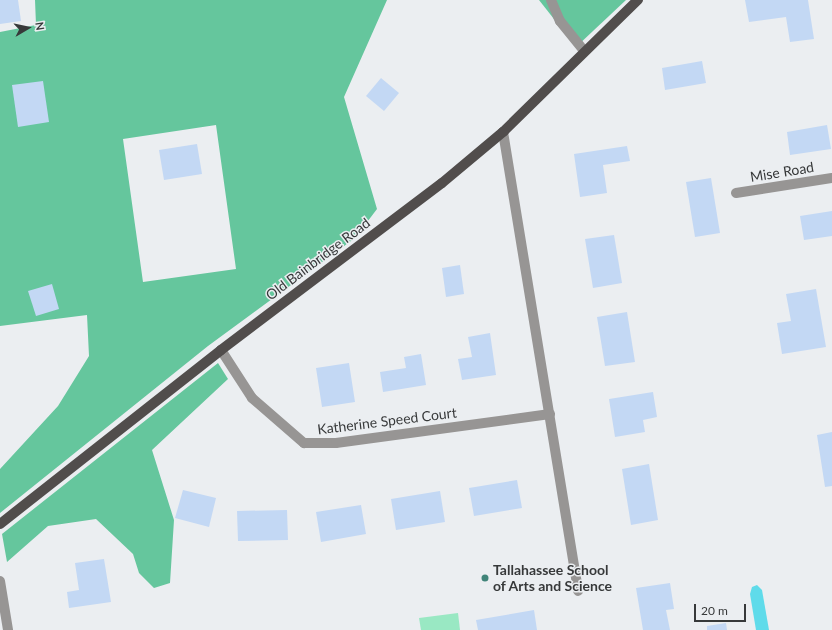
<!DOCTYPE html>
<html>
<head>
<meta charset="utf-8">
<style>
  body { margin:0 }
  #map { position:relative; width:832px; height:630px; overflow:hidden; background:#ebeef1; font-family:Lato,sans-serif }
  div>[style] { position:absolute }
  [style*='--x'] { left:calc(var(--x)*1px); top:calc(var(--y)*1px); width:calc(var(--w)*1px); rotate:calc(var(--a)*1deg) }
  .green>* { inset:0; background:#99e8c3 }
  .forest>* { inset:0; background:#65c69d }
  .water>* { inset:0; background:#5fdbea }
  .building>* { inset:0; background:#c3d8f4 }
  .minor>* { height:10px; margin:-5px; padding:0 5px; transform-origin:5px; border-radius:5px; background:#979594 }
  .major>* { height:10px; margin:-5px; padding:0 5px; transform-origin:5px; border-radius:5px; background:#514d4c }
  .dots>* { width:11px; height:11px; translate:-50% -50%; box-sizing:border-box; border:2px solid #ebeef1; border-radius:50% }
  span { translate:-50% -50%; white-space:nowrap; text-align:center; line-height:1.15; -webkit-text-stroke:3px #ebeef1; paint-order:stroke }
  .street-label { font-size:14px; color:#37393a }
  .poi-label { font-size:14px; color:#37393a; font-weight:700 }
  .left { translate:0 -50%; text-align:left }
  .north { position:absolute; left:8px; top:8px; width:40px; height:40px; -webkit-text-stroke:3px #ebeef1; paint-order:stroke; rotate:81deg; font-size:11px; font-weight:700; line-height:16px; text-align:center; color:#37393a }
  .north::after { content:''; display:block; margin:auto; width:14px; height:18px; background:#37393a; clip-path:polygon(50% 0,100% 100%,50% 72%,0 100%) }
  .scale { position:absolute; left:694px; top:604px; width:52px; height:18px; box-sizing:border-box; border:2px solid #37393a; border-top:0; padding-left:5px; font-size:12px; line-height:14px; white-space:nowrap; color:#37393a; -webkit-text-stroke:3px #ebeef1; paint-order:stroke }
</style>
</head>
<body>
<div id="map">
  <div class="green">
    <i style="clip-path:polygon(458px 613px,460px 630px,421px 630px,419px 618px)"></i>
  </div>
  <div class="forest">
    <i style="clip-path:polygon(evenodd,35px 0,387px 0,344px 97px,377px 209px,355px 238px,208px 346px,0 513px,0 469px,58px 406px,89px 356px,87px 315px,0 326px,0 32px,36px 25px,35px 0,216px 125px,236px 269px,143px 282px,123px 139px,216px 125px)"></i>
    <i style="clip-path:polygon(539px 0,626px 0,576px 47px)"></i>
    <i style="clip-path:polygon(218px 363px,228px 379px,152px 450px,174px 520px,170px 583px,154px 588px,139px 573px,133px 554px,96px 519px,48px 526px,7px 562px,2px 534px)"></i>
  </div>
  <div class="water">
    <i style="clip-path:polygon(757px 585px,762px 590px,769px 630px,756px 630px,750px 594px,752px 587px)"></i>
  </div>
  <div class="building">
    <i style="clip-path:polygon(0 0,18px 0,21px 21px,0 24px)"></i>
    <i style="clip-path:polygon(745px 0,808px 0,814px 39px,790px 42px,786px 17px,749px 22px)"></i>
    <i style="clip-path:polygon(702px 61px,706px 83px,665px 90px,662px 68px)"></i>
    <i style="clip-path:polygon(381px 78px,399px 93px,384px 111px,366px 96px)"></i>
    <i style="clip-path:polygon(43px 81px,49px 122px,18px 127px,12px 85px)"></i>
    <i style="clip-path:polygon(827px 125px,831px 149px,790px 155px,787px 132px)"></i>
    <i style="clip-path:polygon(197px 144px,202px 174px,164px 180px,159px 150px)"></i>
    <i style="clip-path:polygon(627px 146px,630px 161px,603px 165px,607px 193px,580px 197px,574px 154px)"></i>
    <i style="clip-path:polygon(711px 178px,720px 233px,695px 237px,686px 182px)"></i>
    <i style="clip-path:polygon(832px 211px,832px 236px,804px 240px,800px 216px)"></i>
    <i style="clip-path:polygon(614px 235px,622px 283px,593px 288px,585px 239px)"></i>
    <i style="clip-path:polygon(460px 265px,464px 294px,446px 297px,442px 268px)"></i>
    <i style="clip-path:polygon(52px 284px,59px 309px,36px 316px,28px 291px)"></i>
    <i style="clip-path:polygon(816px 289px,826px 347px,782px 354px,777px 323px,791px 321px,786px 294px)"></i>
    <i style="clip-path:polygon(627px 312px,635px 362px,605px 366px,597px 317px)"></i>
    <i style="clip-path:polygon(490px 333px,496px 375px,462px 380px,458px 359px,472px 357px,468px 337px)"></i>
    <i style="clip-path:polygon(421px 354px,426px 385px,383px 392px,380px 372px,406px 368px,404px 357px)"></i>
    <i style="clip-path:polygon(349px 363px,355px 402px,322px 407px,316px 368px)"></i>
    <i style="clip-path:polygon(653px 392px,657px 417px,643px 420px,645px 432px,615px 437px,609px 399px)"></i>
    <i style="clip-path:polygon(832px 432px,832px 486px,825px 487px,817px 435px)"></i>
    <i style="clip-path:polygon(649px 464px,658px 520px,631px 525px,622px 469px)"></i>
    <i style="clip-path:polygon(517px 480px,522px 508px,474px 516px,469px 488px)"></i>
    <i style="clip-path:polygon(183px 490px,216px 498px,209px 527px,175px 518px)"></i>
    <i style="clip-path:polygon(440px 491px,445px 522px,396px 530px,391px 499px)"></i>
    <i style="clip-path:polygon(361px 505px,366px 534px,321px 542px,316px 512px)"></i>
    <i style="clip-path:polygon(287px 510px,288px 540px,238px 541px,237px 511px)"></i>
    <i style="clip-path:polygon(104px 559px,111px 602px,69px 608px,67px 592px,79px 590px,75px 563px)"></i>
    <i style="clip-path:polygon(670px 583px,674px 609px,666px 610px,670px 630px,643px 630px,636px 588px)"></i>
    <i style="clip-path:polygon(534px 610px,537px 630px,478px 630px,476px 620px)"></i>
    <i style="clip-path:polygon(726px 623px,727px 630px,707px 630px,707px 626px)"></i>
  </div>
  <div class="minor">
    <i style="--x:551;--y:0;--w:23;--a:67"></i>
    <i style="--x:560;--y:21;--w:38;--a:51"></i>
    <i style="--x:503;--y:132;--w:465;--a:80.7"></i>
    <i style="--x:736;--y:193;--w:97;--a:-8.9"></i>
    <i style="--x:221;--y:350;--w:57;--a:57.1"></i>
    <i style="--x:252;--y:398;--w:69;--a:40.9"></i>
    <i style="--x:304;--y:443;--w:32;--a:0"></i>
    <i style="--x:336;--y:443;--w:216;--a:-7.7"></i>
    <i style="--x:0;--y:581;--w:50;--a:80.7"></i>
  </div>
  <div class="major">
    <i style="--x:0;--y:524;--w:281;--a:-38.2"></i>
    <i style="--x:221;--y:350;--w:277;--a:-37.1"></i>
    <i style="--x:442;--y:183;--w:80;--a:-39.9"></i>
    <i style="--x:503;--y:132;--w:189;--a:-44.4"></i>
  </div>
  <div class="dots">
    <i style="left:485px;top:578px;background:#408479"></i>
  </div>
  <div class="street-label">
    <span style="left:782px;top:172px;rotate:-9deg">Mise Road</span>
    <span style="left:318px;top:259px;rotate:-37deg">Old Bainbridge Road</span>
    <span style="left:387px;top:421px;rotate:-7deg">Katherine Speed Court</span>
  </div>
  <div class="poi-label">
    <span class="left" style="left:493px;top:578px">Tallahassee School<br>of Arts and Science</span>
  </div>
  <div class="north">N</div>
  <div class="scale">20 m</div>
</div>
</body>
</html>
